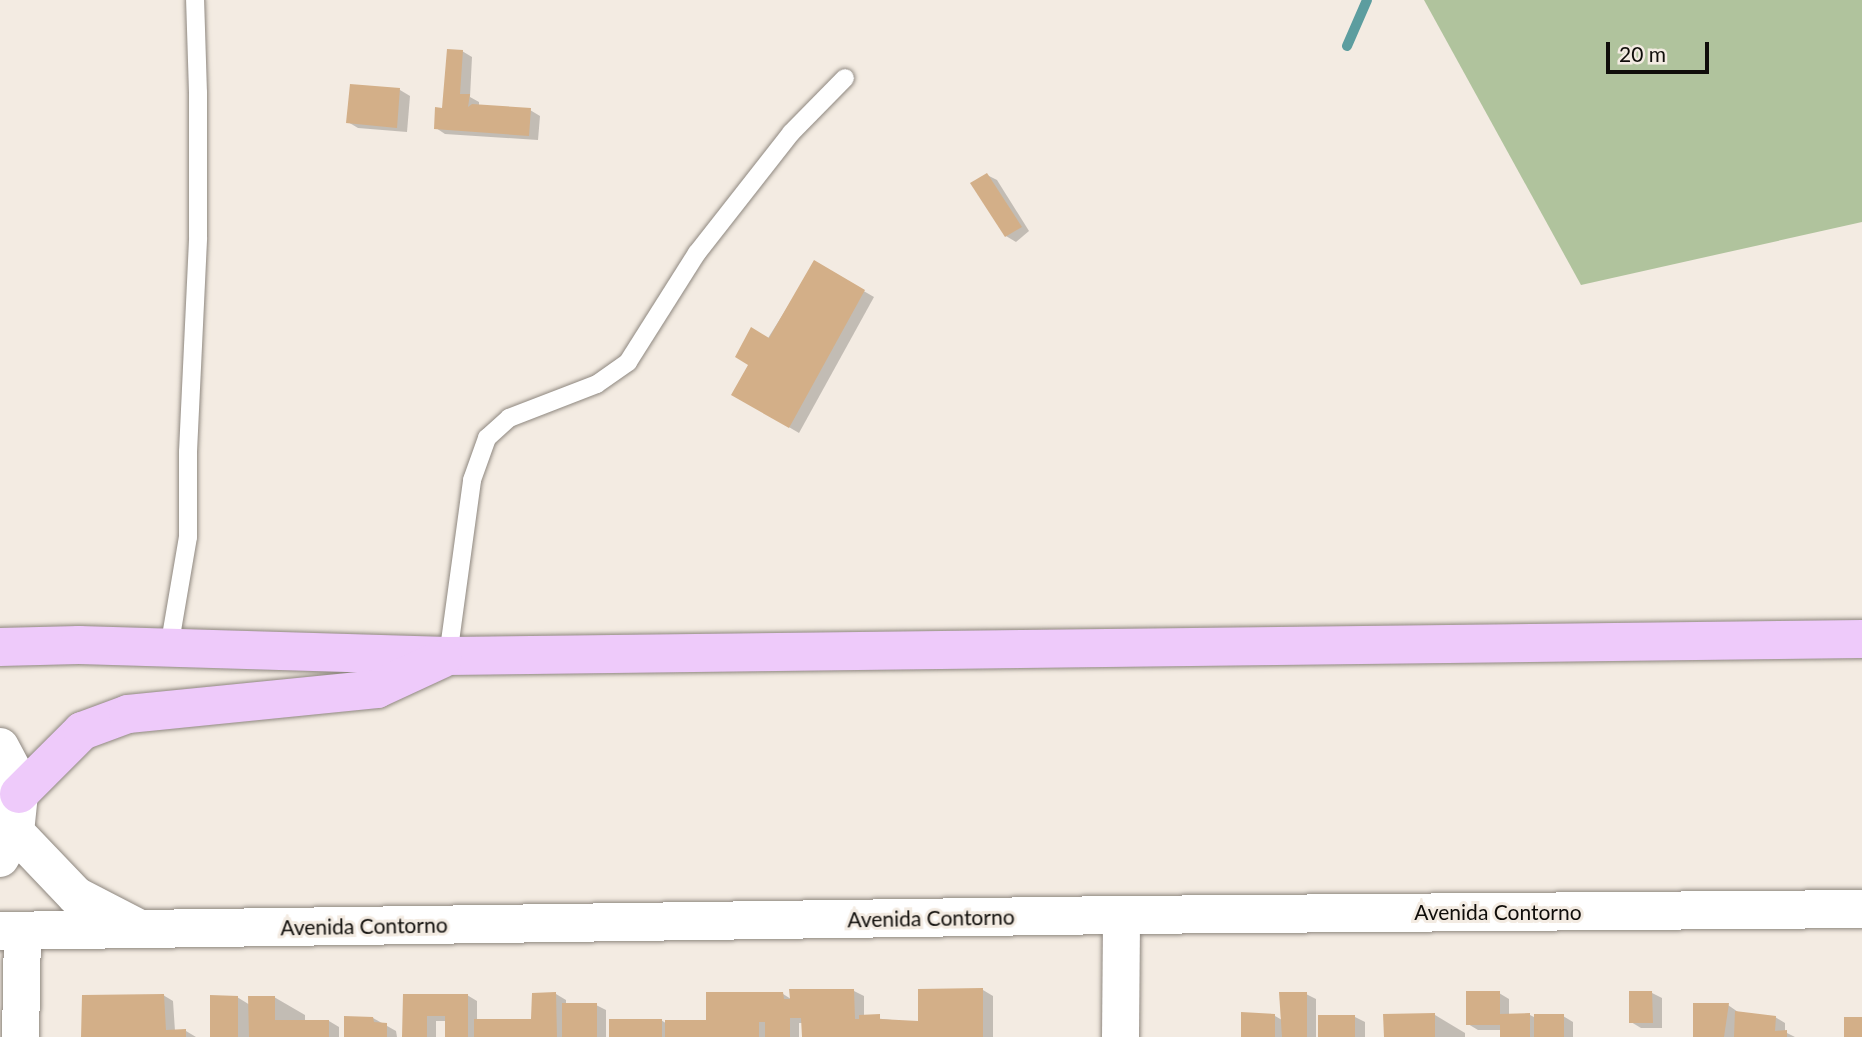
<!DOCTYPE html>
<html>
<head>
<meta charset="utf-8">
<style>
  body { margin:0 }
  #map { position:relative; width:1862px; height:1037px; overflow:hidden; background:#f3ebe2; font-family:Lato,sans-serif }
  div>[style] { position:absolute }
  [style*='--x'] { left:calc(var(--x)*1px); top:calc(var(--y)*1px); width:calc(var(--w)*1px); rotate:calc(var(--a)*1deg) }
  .green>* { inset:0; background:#b0c39d }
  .shadow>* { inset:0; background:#0003 }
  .stream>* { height:10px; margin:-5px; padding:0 5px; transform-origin:5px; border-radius:5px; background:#5c9d9f }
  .building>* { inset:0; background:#d3af88 }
  .roads { filter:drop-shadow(0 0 2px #8e877f) drop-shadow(0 0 2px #8e877f) }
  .service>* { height:18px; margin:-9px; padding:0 9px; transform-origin:9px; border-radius:9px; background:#fff }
  .minor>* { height:37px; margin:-18.5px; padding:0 18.5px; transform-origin:18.5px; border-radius:18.5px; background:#fff }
  .tertiary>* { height:38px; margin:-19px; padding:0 19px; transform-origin:19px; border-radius:19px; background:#fff }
  .trunk>* { height:38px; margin:-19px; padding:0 19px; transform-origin:19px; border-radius:19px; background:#eecafa }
  span { translate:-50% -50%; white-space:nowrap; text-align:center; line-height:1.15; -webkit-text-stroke:6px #f3ebe2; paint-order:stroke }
  .street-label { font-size:21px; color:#0f0d0a }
  .scale { position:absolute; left:1606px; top:42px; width:103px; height:32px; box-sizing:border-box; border:4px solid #0f0d0a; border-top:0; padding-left:9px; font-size:21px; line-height:24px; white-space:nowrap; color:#0f0d0a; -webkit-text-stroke:5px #f3ebe2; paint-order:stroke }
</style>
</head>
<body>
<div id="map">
  <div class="green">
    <i style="clip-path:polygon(1424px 0,1862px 0,1862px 222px,1581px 285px)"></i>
  </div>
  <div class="shadow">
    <i style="clip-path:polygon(462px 51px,472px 57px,470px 97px,479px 102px,479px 107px,530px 110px,540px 116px,538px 140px,445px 134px,436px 128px)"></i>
    <i style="clip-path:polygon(352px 85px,400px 90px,410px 96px,407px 132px,358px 128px,348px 122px)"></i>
    <i style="clip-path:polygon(987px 175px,997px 180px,1029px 231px,1016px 242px,1006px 236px)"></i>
    <i style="clip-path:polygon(815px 263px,874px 297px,799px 433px,733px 394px)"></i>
    <i style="clip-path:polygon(983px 990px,993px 996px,993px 1037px,804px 1037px,803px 1023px,799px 1023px,799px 1037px,611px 1037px,661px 1020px,667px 1024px,708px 1022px,783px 994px,791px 999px,854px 991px,864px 996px,864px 1017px,920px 1023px)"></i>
    <i style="clip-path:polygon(1499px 993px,1509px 999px,1509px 1015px,1530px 1015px,1536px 1018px,1563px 1016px,1573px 1022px,1573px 1037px,1501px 1037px,1501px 1030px,1478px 1030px,1468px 1024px)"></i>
    <i style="clip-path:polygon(1652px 993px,1662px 998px,1662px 1028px,1641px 1028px,1631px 1022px)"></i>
    <i style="clip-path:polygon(556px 994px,566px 1000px,566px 1005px,596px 1005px,606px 1010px,606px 1037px,447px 1037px,447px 1021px,436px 1021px,436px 1037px,404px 1037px,405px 996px,467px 995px,477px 1001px,477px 1021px,533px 1021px)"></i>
    <i style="clip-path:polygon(1306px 994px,1316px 999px,1316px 1037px,1243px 1037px,1275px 1016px,1282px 1020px)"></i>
    <i style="clip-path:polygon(163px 995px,173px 1001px,175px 1031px,186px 1031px,196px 1037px,83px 1037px)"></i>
    <i style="clip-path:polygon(237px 997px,250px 1005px,274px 997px,305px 1015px,305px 1021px,329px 1021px,339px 1027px,339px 1037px,212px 1037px)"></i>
    <i style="clip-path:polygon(1728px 1005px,1738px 1012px,1775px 1017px,1785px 1023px,1785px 1032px,1795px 1037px,1695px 1037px)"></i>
    <i style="clip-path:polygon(1435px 1015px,1465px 1033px,1465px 1037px,1385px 1037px)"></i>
    <i style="clip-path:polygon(1355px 1017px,1365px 1022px,1365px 1037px,1320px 1037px)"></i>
    <i style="clip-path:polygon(373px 1018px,396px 1031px,397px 1037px,346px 1037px)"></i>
  </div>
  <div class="stream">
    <i style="--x:1347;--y:46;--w:50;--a:-66.5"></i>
  </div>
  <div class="building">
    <i style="clip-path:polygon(447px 49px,463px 50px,460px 94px,470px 94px,468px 107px,472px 104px,531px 108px,529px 136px,434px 129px,435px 107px,442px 108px)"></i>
    <i style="clip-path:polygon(350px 84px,400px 88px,397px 128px,346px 123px)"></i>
    <i style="clip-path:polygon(987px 173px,1022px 227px,1005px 237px,970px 183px)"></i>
    <i style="clip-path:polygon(814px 260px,865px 290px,789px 428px,731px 395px,748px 365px,735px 357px,751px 327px,769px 338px)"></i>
    <i style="clip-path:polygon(983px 988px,983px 1037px,802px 1037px,801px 1018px,790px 1018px,790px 1037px,765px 1037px,765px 1022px,759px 1022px,759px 1037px,665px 1037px,665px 1020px,706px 1020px,706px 992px,783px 992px,784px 999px,790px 999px,789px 989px,854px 989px,855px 1019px,859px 1019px,859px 1015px,880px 1014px,880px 1019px,918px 1021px,918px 989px)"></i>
    <i style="clip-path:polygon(1466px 991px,1500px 991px,1500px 1014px,1530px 1013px,1530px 1037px,1500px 1037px,1500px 1025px,1466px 1025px)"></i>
    <i style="clip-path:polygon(1629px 991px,1652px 991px,1653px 1023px,1629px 1023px)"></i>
    <i style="clip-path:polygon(556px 992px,557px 1037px,474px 1037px,474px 1019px,531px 1019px,532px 993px)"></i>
    <i style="clip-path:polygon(1279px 992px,1307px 992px,1307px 1037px,1282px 1037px)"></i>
    <i style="clip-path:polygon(164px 994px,166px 1030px,186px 1029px,186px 1037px,81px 1037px,82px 995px)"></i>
    <i style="clip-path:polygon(403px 994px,468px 994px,468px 1037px,445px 1037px,445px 1016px,427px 1016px,427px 1037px,402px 1037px)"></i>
    <i style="clip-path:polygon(210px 995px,238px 996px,238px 1037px,210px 1037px)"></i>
    <i style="clip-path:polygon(248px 996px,275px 996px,275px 1020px,329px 1020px,329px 1037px,249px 1037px)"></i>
    <i style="clip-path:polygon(562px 1003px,597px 1003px,597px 1037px,562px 1037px)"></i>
    <i style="clip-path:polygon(1693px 1003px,1729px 1003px,1724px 1037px,1693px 1037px)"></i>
    <i style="clip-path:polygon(1735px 1011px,1776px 1016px,1775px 1031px,1787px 1030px,1787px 1037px,1734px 1037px)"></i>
    <i style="clip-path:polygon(1241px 1012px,1275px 1014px,1275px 1037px,1241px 1037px)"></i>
    <i style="clip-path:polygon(1435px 1013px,1435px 1037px,1384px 1037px,1383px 1014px)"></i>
    <i style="clip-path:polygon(1534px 1014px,1564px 1014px,1564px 1037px,1534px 1037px)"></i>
    <i style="clip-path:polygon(1318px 1015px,1355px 1015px,1355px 1037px,1318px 1037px)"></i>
    <i style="clip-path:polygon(344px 1016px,373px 1017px,374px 1022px,387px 1023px,387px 1037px,344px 1037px)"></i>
    <i style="clip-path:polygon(1844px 1017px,1862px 1017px,1862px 1037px,1844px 1037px)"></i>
    <i style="clip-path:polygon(609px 1019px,662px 1019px,662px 1037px,609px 1037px)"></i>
  </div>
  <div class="roads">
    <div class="service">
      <i style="--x:169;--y:648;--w:113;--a:-80.3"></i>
      <i style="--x:188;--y:537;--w:85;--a:-90"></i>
      <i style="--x:188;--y:452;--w:215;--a:-87.3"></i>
      <i style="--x:198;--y:237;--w:144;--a:-90"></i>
      <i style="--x:198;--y:93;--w:93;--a:-91.8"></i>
      <i style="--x:448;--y:656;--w:178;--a:-82.2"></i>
      <i style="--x:472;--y:480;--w:45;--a:-70.3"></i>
      <i style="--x:487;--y:438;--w:30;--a:-42"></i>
      <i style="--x:509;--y:418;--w:94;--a:-21.1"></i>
      <i style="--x:597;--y:384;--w:38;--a:-35"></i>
      <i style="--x:628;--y:362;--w:129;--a:-57.7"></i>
      <i style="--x:697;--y:253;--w:152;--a:-51.9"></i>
      <i style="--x:791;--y:133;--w:77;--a:-45.5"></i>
    </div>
    <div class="minor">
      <i style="--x:20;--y:1037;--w:106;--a:-88.9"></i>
      <i style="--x:1120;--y:1037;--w:122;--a:-89.5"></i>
    </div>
    <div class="tertiary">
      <i style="--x:0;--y:747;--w:32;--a:62"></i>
      <i style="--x:15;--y:775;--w:19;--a:78"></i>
      <i style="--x:19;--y:794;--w:38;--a:96"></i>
      <i style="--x:15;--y:832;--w:30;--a:120"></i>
      <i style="--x:15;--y:832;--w:88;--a:46.4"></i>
      <i style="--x:76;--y:896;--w:68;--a:27.3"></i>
      <i style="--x:0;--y:931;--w:1121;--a:-0.82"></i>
      <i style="--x:1121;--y:915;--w:741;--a:-0.46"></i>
    </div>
    <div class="trunk">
      <i style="--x:0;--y:647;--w:79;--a:-1.5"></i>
      <i style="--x:79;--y:645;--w:369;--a:1.7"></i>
      <i style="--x:448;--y:656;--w:1414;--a:-0.69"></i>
      <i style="--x:19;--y:794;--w:89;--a:-45"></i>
      <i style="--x:82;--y:731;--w:49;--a:-20.3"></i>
      <i style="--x:128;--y:714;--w:250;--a:-5.7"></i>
      <i style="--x:377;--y:689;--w:72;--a:-24.8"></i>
    </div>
  </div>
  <div class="street-label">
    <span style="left:1498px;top:912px">Avenida Contorno</span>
    <span style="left:931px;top:918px;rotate:-1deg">Avenida Contorno</span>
    <span style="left:364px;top:926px;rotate:-1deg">Avenida Contorno</span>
  </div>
  <div class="scale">20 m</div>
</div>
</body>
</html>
